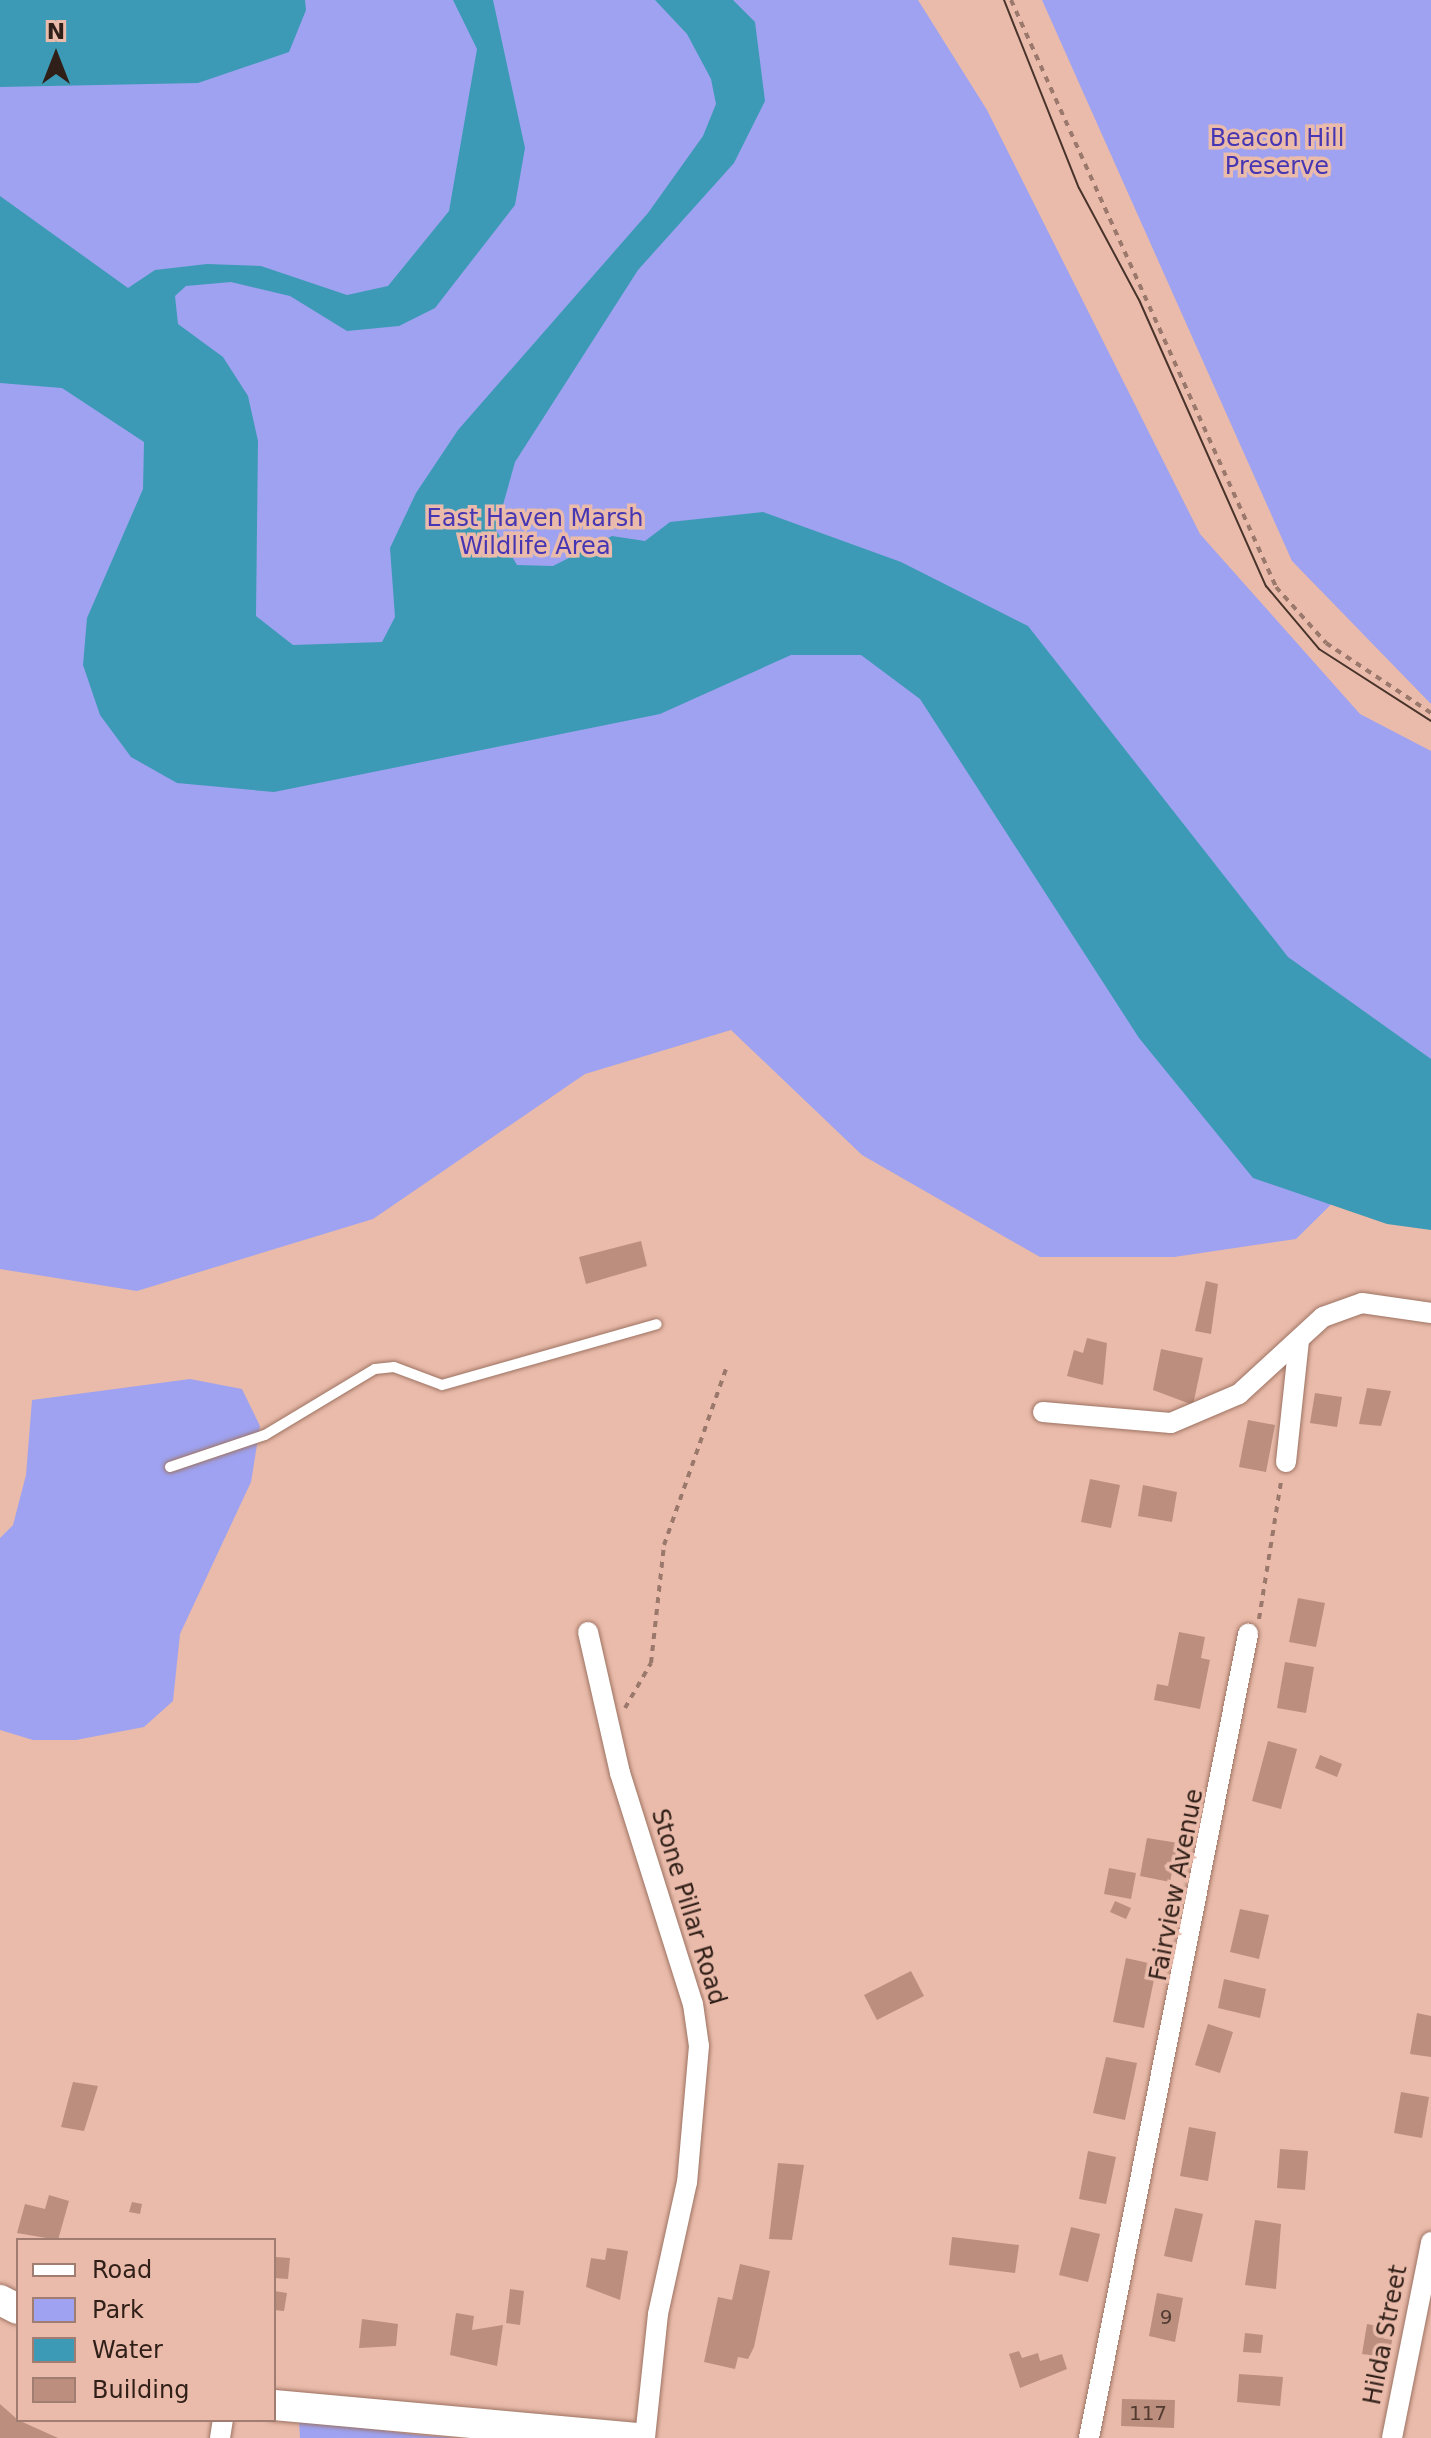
<!DOCTYPE html>
<html>
<head>
<meta charset="utf-8">
<style>
  body { margin:0 }
  #map { position:relative; width:1431px; height:2438px; overflow:hidden; background:#eabbaa; font-family:"DejaVu Sans",sans-serif }
  div>[style] { position:absolute }
  [style*='--x'] { left:calc(var(--x)*1px); top:calc(var(--y)*1px); width:calc(var(--w)*1px); rotate:calc(var(--a)*1deg) }
  .green>* { inset:0; background:#9ea2f0 }
  .water>* { inset:0; background:#3d9ab6 }
  .building>* { inset:0; background:#bb8e7e }
  .path>* { height:4px; margin-top:-2px; transform-origin:0; background:repeating-linear-gradient(90deg,#9a786c 0 6px,transparent 0 12px) }
  .roads { filter:drop-shadow(0 0 2px #9d7363) drop-shadow(0 0 2px #9d7363) }
  .lane>* { height:10px; margin:-5px; padding:0 5px; transform-origin:5px; border-radius:5px; background:#fff }
  .street>* { height:20px; margin:-10px; padding:0 10px; transform-origin:10px; border-radius:10px; background:#fff }
  .secondary>* { height:30px; margin:-15px; padding:0 15px; transform-origin:15px; border-radius:15px; background:#fff }
  .tram>* { height:2px; margin:-1px; padding:0 1px; transform-origin:1px; border-radius:1px; background:#49342c }
  span { translate:-50% -50%; white-space:nowrap; text-align:center; line-height:1.15; -webkit-text-stroke:7px #eabbaa; paint-order:stroke }
  .number-label { font-size:20px; color:#533b32 }
  .number-label span { -webkit-text-stroke-width:0 }
  .park-label { font-size:24px; color:#4636b3 }
  .street-label { font-size:24px; color:#301f18 }
  .legend { position:absolute; left:16px; top:2238px; width:260px; height:184px; box-sizing:border-box; background:#eabbaa; border:2px solid #a07d70; margin:0; padding:10px 14px; list-style:none; font-size:24px; color:#301f18 }
  .legend li { display:flex; align-items:center; gap:16px; height:40px }
  .legend b { width:40px; border:2px solid #a07d70 }
  .north { position:absolute; left:16px; top:16px; width:80px; height:80px; -webkit-text-stroke:6px #eabbaa; paint-order:stroke; rotate:0deg; font-size:22px; font-weight:700; line-height:32px; text-align:center; color:#301f18 }
  .north::after { content:''; display:block; margin:auto; width:28px; height:36px; background:#301f18; clip-path:polygon(50% 0,100% 100%,50% 72%,0 100%) }
</style>
</head>
<body>
<div id="map">
  <div class="green">
    <i style="clip-path:polygon(0 0,918px 0,987px 110px,1200px 534px,1360px 714px,1431px 751px,1431px 1106px,1296px 1239px,1174px 1257px,1040px 1257px,862px 1155px,731px 1030px,585px 1074px,373px 1219px,137px 1291px,0 1269px)"></i>
    <i style="clip-path:polygon(1042px 0,1431px 0,1431px 704px,1292px 561px)"></i>
    <i style="clip-path:polygon(190px 1379px,242px 1389px,260px 1426px,251px 1482px,180px 1634px,173px 1701px,144px 1727px,76px 1740px,33px 1740px,0 1730px,0 1538px,13px 1525px,26px 1475px,32px 1400px)"></i>
    <i style="clip-path:polygon(299px 2420px,419px 2435px,455px 2438px,300px 2438px)"></i>
  </div>
  <div class="water">
    <i style="clip-path:polygon(0 0,305px 0,306px 10px,289px 52px,198px 83px,0 87px)"></i>
    <i style="clip-path:polygon(453px 0,493px 0,525px 148px,515px 205px,435px 308px,399px 326px,347px 331px,290px 296px,231px 282px,186px 286px,175px 296px,178px 324px,223px 357px,248px 396px,258px 441px,256px 616px,293px 645px,382px 642px,395px 617px,390px 548px,416px 493px,458px 430px,648px 213px,703px 136px,716px 104px,711px 79px,687px 34px,655px 0,733px 0,755px 22px,765px 101px,734px 163px,638px 270px,515px 462px,496px 530px,517px 565px,553px 566px,612px 536px,645px 541px,670px 522px,763px 512px,901px 562px,1028px 626px,1288px 957px,1431px 1059px,1431px 1230px,1387px 1224px,1253px 1178px,1139px 1038px,920px 699px,861px 655px,791px 655px,660px 714px,274px 792px,177px 783px,131px 757px,100px 715px,83px 665px,87px 618px,143px 489px,144px 442px,62px 388px,0 383px,0 196px,128px 288px,155px 270px,207px 264px,261px 266px,347px 295px,388px 286px,449px 211px,477px 49px)"></i>
  </div>
  <div class="building">
    <i style="clip-path:polygon(641px 1241px,647px 1266px,586px 1284px,579px 1257px)"></i>
    <i style="clip-path:polygon(1206px 1281px,1218px 1284px,1211px 1334px,1195px 1331px)"></i>
    <i style="clip-path:polygon(1087px 1338px,1107px 1343px,1103px 1385px,1067px 1376px,1074px 1350px,1083px 1353px)"></i>
    <i style="clip-path:polygon(1161px 1349px,1203px 1358px,1193px 1405px,1153px 1390px)"></i>
    <i style="clip-path:polygon(1367px 1388px,1391px 1391px,1381px 1426px,1359px 1424px)"></i>
    <i style="clip-path:polygon(1315px 1393px,1342px 1397px,1337px 1427px,1310px 1423px)"></i>
    <i style="clip-path:polygon(1248px 1420px,1275px 1425px,1266px 1472px,1239px 1467px)"></i>
    <i style="clip-path:polygon(1090px 1479px,1120px 1485px,1111px 1528px,1081px 1522px)"></i>
    <i style="clip-path:polygon(1143px 1485px,1177px 1492px,1172px 1522px,1138px 1516px)"></i>
    <i style="clip-path:polygon(1298px 1598px,1325px 1603px,1316px 1647px,1289px 1642px)"></i>
    <i style="clip-path:polygon(1179px 1632px,1205px 1637px,1201px 1658px,1210px 1660px,1200px 1709px,1154px 1700px,1157px 1684px,1168px 1686px)"></i>
    <i style="clip-path:polygon(1285px 1662px,1314px 1667px,1306px 1713px,1277px 1708px)"></i>
    <i style="clip-path:polygon(1268px 1741px,1297px 1749px,1281px 1809px,1252px 1801px)"></i>
    <i style="clip-path:polygon(1320px 1755px,1342px 1764px,1337px 1777px,1315px 1768px)"></i>
    <i style="clip-path:polygon(1147px 1838px,1178px 1843px,1170px 1882px,1140px 1876px)"></i>
    <i style="clip-path:polygon(1109px 1868px,1136px 1873px,1131px 1899px,1104px 1894px)"></i>
    <i style="clip-path:polygon(1115px 1901px,1131px 1908px,1126px 1919px,1110px 1912px)"></i>
    <i style="clip-path:polygon(1240px 1909px,1269px 1915px,1259px 1959px,1230px 1952px)"></i>
    <i style="clip-path:polygon(1126px 1958px,1157px 1965px,1144px 2028px,1113px 2022px)"></i>
    <i style="clip-path:polygon(911px 1971px,924px 1996px,877px 2020px,864px 1995px)"></i>
    <i style="clip-path:polygon(1224px 1979px,1266px 1989px,1260px 2018px,1218px 2008px)"></i>
    <i style="clip-path:polygon(1417px 2013px,1431px 2016px,1431px 2057px,1410px 2054px)"></i>
    <i style="clip-path:polygon(1208px 2024px,1233px 2032px,1220px 2073px,1195px 2065px)"></i>
    <i style="clip-path:polygon(1106px 2057px,1137px 2063px,1125px 2120px,1093px 2113px)"></i>
    <i style="clip-path:polygon(73px 2082px,98px 2086px,84px 2131px,61px 2127px)"></i>
    <i style="clip-path:polygon(1401px 2092px,1429px 2097px,1422px 2138px,1394px 2133px)"></i>
    <i style="clip-path:polygon(1189px 2127px,1216px 2132px,1208px 2181px,1180px 2176px)"></i>
    <i style="clip-path:polygon(1280px 2149px,1308px 2151px,1305px 2190px,1277px 2188px)"></i>
    <i style="clip-path:polygon(1088px 2151px,1116px 2157px,1106px 2204px,1079px 2199px)"></i>
    <i style="clip-path:polygon(778px 2163px,804px 2165px,792px 2240px,769px 2239px)"></i>
    <i style="clip-path:polygon(49px 2195px,69px 2201px,58px 2240px,17px 2233px,25px 2204px,45px 2209px)"></i>
    <i style="clip-path:polygon(132px 2202px,142px 2204px,140px 2214px,129px 2212px)"></i>
    <i style="clip-path:polygon(1175px 2208px,1203px 2214px,1192px 2262px,1164px 2256px)"></i>
    <i style="clip-path:polygon(1255px 2220px,1281px 2224px,1276px 2289px,1245px 2285px)"></i>
    <i style="clip-path:polygon(1071px 2227px,1100px 2234px,1088px 2282px,1059px 2275px)"></i>
    <i style="clip-path:polygon(952px 2237px,1019px 2245px,1015px 2273px,949px 2265px)"></i>
    <i style="clip-path:polygon(607px 2248px,628px 2251px,620px 2300px,586px 2287px,591px 2258px,605px 2260px)"></i>
    <i style="clip-path:polygon(276px 2257px,290px 2258px,288px 2279px,274px 2278px)"></i>
    <i style="clip-path:polygon(740px 2264px,770px 2271px,754px 2347px,748px 2359px,738px 2357px,735px 2369px,704px 2362px,718px 2297px,732px 2300px)"></i>
    <i style="clip-path:polygon(510px 2289px,524px 2291px,520px 2325px,506px 2323px)"></i>
    <i style="clip-path:polygon(274px 2291px,287px 2293px,284px 2311px,274px 2310px)"></i>
    <i style="clip-path:polygon(1157px 2293px,1183px 2298px,1175px 2342px,1149px 2336px)"></i>
    <i style="clip-path:polygon(456px 2313px,474px 2316px,472px 2330px,503px 2325px,497px 2366px,450px 2355px)"></i>
    <i style="clip-path:polygon(362px 2319px,398px 2324px,396px 2346px,359px 2348px)"></i>
    <i style="clip-path:polygon(1367px 2324px,1394px 2329px,1389px 2358px,1362px 2354px)"></i>
    <i style="clip-path:polygon(1245px 2333px,1263px 2335px,1261px 2353px,1243px 2352px)"></i>
    <i style="clip-path:polygon(1019px 2351px,1022px 2358px,1038px 2353px,1040px 2361px,1062px 2354px,1067px 2369px,1020px 2388px,1009px 2354px)"></i>
    <i style="clip-path:polygon(1239px 2374px,1283px 2377px,1280px 2406px,1237px 2402px)"></i>
    <i style="clip-path:polygon(1122px 2399px,1175px 2400px,1174px 2428px,1121px 2426px)"></i>
    <i style="clip-path:polygon(0 2404px,18px 2420px,58px 2438px,0 2438px)"></i>
  </div>
  <div class="path">
    <i style="--x:1011;--y:0;--w:644;--a:65.7"></i>
    <i style="--x:1276;--y:587;--w:75;--a:48.2"></i>
    <i style="--x:1326;--y:643;--w:126;--a:33.7"></i>
    <i style="--x:1259;--y:1619;--w:139;--a:-80.9"></i>
    <i style="--x:625;--y:1708;--w:52;--a:-60"></i>
    <i style="--x:651;--y:1663;--w:119;--a:-83.7"></i>
    <i style="--x:664;--y:1545;--w:190;--a:-70.6"></i>
  </div>
  <div class="roads">
    <div class="lane">
      <i style="--x:170;--y:1467;--w:100;--a:-18.6"></i>
      <i style="--x:265;--y:1435;--w:128;--a:-31"></i>
      <i style="--x:375;--y:1369;--w:19;--a:-6"></i>
      <i style="--x:394;--y:1367;--w:51;--a:20.6"></i>
      <i style="--x:442;--y:1385;--w:223;--a:-15.8"></i>
    </div>
    <div class="street">
      <i style="--x:1043;--y:1412;--w:128;--a:4.9"></i>
      <i style="--x:1171;--y:1423;--w:74;--a:-23.1"></i>
      <i style="--x:1239;--y:1394;--w:114;--a:-42.5"></i>
      <i style="--x:1323;--y:1317;--w:41;--a:-19.7"></i>
      <i style="--x:1362;--y:1303;--w:70;--a:8.2"></i>
      <i style="--x:1286;--y:1462;--w:122;--a:-83.9"></i>
      <i style="--x:588;--y:1632;--w:145;--a:77.2"></i>
      <i style="--x:620;--y:1773;--w:242;--a:72.5"></i>
      <i style="--x:693;--y:2004;--w:42;--a:81.9"></i>
      <i style="--x:699;--y:2046;--w:137;--a:95"></i>
      <i style="--x:687;--y:2182;--w:135;--a:102.4"></i>
      <i style="--x:658;--y:2314;--w:125;--a:96"></i>
      <i style="--x:220;--y:2438;--w:18;--a:-81"></i>
      <i style="--x:1089;--y:2438;--w:820;--a:-78.81"></i>
      <i style="--x:1392;--y:2438;--w:200;--a:-78.7"></i>
    </div>
    <div class="secondary">
      <i style="--x:0;--y:2300;--w:20;--a:27"></i>
      <i style="--x:274;--y:2405;--w:367;--a:5.2"></i>
    </div>
  </div>
  <div class="tram">
    <i style="--x:1004;--y:0;--w:202;--a:68.3"></i>
    <i style="--x:1079;--y:188;--w:129;--a:61.8"></i>
    <i style="--x:1140;--y:302;--w:311;--a:66.1"></i>
    <i style="--x:1266;--y:586;--w:82;--a:49.9"></i>
    <i style="--x:1319;--y:649;--w:133;--a:32.7"></i>
  </div>
  <div class="number-label">
    <span style="left:1166px;top:2317px">9</span>
    <span style="left:1148px;top:2413px">117</span>
  </div>
  <div class="park-label">
    <span style="left:1277px;top:153px">Beacon Hill<br>Preserve</span>
    <span style="left:535px;top:533px">East Haven Marsh<br>Wildlife Area</span>
  </div>
  <div class="street-label">
    <span style="left:1177px;top:1885px;rotate:-79deg">Fairview Avenue</span>
    <span style="left:688px;top:1907px;rotate:73deg">Stone Pillar Road</span>
    <span style="left:1386px;top:2335px;rotate:-79deg">Hilda Street</span>
  </div>
  <ul class="legend">
  <li><b style="height:10px;background:#fff"></b>Road</li>
  <li><b style="height:22px;background:#9ea2f0"></b>Park</li>
  <li><b style="height:22px;background:#3d9ab6"></b>Water</li>
  <li><b style="height:22px;background:#bb8e7e"></b>Building</li>
  </ul>
  <div class="north">N</div>
</div>
</body>
</html>
